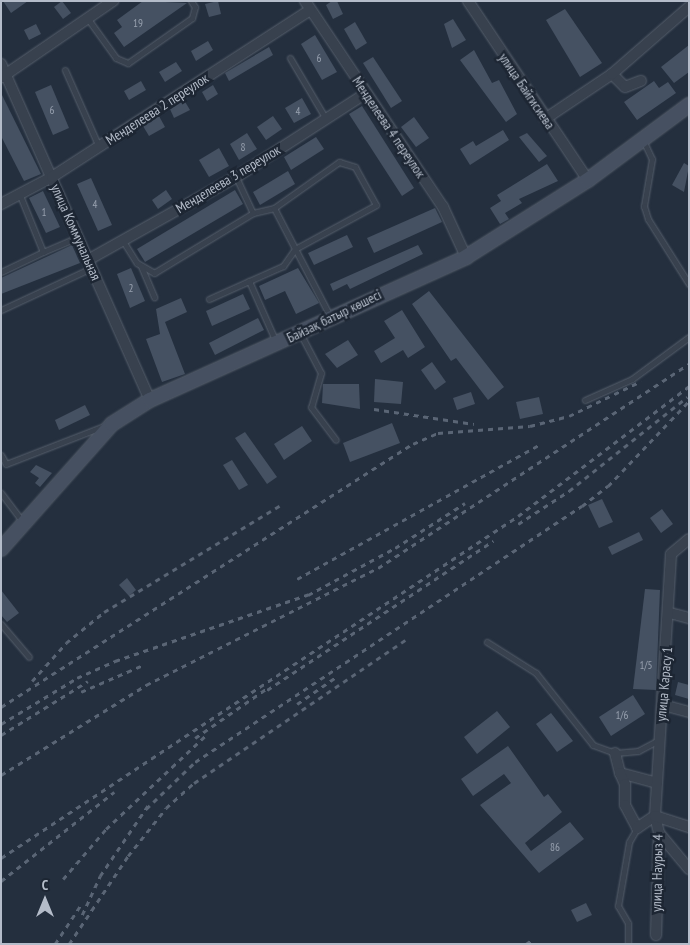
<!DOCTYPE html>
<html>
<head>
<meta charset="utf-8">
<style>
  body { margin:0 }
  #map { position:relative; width:690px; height:945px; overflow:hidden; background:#242f3e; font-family:"PT Sans Narrow",sans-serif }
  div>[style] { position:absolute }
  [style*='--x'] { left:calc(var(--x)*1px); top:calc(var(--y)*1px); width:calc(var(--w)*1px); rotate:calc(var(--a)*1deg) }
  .building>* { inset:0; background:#455162 }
  .roads { filter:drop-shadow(0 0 1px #565f6c) drop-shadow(0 0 1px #565f6c) }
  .service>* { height:5px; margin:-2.5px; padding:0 2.5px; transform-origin:2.5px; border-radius:2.5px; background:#38414e }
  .minor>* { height:10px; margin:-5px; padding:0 5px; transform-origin:5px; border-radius:5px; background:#38414e }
  .secondary>* { height:14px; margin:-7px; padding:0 7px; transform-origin:7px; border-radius:7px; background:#465061 }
  .rail>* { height:2.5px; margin-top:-1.25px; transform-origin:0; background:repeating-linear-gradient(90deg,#5a6575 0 5px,transparent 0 10px) }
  span { translate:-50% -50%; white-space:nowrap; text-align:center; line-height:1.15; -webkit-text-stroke:5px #1d2633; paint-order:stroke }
  .number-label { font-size:11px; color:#98a1af }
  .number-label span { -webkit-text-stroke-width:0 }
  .street-label { font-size:14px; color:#b4bcc9 }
  .frame { position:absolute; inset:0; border:2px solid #b4bcc9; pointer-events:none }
  .north { position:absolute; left:20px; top:875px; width:50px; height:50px; -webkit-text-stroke:4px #1d2633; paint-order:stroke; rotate:0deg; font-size:14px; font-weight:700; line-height:20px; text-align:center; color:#b4bcc9 }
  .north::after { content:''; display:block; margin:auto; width:18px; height:22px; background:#b4bcc9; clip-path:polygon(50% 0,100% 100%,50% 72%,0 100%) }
</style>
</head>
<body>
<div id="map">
  <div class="building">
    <i style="clip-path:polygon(3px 1px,28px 1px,11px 13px)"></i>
    <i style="clip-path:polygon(62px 1px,71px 13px,63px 19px,54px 7px)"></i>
    <i style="clip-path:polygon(143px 1px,187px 3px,124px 47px,114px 33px,122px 27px,117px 20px)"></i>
    <i style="clip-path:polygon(218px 1px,221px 14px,209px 17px,205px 4px)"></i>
    <i style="clip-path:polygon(332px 1px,337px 1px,343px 14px,333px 19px,326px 5px)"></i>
    <i style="clip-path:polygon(565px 9px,602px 63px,580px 77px,546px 20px)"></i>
    <i style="clip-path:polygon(453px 19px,466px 40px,452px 48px,444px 24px)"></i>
    <i style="clip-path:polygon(355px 22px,367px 43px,356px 50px,344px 29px)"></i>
    <i style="clip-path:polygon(36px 24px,41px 34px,29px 40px,24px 30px)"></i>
    <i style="clip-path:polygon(315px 35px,337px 72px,322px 80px,301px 44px)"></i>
    <i style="clip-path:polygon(208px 41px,213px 50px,196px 61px,191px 51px)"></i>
    <i style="clip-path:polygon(689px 45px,689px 72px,674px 83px,661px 67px)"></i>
    <i style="clip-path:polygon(269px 47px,273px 55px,229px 81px,225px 73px)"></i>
    <i style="clip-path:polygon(474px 50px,492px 83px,499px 80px,517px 114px,506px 122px,460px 60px)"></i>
    <i style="clip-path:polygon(373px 57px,402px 101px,391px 108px,363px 63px)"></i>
    <i style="clip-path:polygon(176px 62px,182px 71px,165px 82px,159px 72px)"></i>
    <i style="clip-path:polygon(141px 81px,146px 90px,129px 100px,124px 91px)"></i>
    <i style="clip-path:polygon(654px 81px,659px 88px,668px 82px,676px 93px,637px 120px,624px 102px)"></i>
    <i style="clip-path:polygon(51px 85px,69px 128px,53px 135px,35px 92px)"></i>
    <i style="clip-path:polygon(213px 85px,218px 94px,207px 101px,202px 92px)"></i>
    <i style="clip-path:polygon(1px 93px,41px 174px,24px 181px,1px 136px)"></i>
    <i style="clip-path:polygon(302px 98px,311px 114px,294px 123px,285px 108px)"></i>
    <i style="clip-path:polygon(184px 100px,190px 110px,174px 118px,170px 109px)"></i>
    <i style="clip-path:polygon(362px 106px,414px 188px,402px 196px,349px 114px)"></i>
    <i style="clip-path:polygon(159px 116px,165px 127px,149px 136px,143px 126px)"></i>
    <i style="clip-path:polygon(273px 116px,282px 129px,266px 140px,257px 127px)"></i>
    <i style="clip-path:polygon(414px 117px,429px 138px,416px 147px,401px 127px)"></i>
    <i style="clip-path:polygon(503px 130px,509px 140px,470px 165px,460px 149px,473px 141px,476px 146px)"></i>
    <i style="clip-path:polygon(247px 133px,257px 149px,239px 160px,230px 144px)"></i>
    <i style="clip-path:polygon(527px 133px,547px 156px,539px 162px,519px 137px)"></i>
    <i style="clip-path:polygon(316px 137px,324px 149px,291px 170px,284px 157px)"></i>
    <i style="clip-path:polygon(219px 148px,229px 166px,209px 177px,199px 160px)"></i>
    <i style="clip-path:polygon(684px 163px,689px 166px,684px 192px,672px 185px)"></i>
    <i style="clip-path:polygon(547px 164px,558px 181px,519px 199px,522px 203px,505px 213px,509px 219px,500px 224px,490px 208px,501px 201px,497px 195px)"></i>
    <i style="clip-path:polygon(288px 171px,295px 184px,260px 205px,253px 192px)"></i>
    <i style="clip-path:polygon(91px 178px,112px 225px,98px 231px,77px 184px)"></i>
    <i style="clip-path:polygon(166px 190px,172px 199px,158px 209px,152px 200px)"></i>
    <i style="clip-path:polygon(235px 190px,243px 204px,145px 262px,137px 249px)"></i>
    <i style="clip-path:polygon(43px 191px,60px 227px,46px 233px,29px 198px)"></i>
    <i style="clip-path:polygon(435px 208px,442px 222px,374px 253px,367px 238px)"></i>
    <i style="clip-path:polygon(347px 235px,353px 247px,314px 265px,308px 253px)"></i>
    <i style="clip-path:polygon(72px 245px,80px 263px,1px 294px,1px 278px)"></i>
    <i style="clip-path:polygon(418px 245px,423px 254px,350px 289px,347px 284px,333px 291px,330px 284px)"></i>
    <i style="clip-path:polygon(131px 268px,145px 301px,130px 308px,117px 274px)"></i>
    <i style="clip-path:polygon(298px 268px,319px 303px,296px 314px,285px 291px,265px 300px,259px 286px)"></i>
    <i style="clip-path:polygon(429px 291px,504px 387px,488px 400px,456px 358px,451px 361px,412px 304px)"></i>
    <i style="clip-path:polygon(243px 294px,250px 309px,212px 326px,206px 311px)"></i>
    <i style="clip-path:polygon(181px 298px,187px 312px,165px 322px,185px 374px,162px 382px,146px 339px,160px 334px,156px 309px)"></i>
    <i style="clip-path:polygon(402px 310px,425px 347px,408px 358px,403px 350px,381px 363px,374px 351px,395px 338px,384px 321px)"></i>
    <i style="clip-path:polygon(258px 318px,264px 330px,215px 355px,209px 343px)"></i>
    <i style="clip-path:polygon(348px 340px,358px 355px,337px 368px,325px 354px)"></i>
    <i style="clip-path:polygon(432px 362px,446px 382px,435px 390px,421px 370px)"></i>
    <i style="clip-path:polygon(375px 379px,403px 382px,401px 404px,374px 402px)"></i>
    <i style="clip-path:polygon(323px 384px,359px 384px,360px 409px,322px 403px)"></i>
    <i style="clip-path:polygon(471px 392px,475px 404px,457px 410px,453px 398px)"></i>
    <i style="clip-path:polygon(539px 397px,543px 414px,520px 419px,516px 402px)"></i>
    <i style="clip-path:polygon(85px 405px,90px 415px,59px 430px,55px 420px)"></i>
    <i style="clip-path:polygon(392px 423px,400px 443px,350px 462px,343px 443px)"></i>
    <i style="clip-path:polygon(302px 426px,312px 441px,284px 460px,274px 444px)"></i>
    <i style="clip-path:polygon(245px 432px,277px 477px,267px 484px,235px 438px)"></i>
    <i style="clip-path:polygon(232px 460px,248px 485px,239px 490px,223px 465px)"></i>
    <i style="clip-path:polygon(36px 465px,52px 473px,40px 487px,35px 483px,39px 478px,30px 472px)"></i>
    <i style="clip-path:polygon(602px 499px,613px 522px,599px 528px,588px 505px)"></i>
    <i style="clip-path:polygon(662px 509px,673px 524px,661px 533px,650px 518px)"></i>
    <i style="clip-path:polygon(639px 532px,643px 540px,612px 555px,608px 547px)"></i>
    <i style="clip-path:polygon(127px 578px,136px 590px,129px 596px,119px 585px)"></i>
    <i style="clip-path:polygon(645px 589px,660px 590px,656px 690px,633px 689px)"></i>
    <i style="clip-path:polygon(1px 590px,19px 613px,7px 622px,1px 615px)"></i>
    <i style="clip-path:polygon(678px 682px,689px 685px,689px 699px,675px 695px)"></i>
    <i style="clip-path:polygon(633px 695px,645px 714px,611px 736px,599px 717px)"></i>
    <i style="clip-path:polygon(497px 711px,510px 727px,477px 754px,464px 737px)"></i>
    <i style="clip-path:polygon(551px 713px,573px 741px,557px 752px,536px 724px)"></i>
    <i style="clip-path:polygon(508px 746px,544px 797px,548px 794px,562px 812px,525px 843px,531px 851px,570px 822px,584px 839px,539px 873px,480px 805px,511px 783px,504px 774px,473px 796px,461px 779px)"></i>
    <i style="clip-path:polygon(586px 903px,592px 915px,577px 922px,571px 910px)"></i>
  </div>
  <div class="roads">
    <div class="service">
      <i style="--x:88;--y:19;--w:48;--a:54.3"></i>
      <i style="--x:116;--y:58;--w:13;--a:23"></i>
      <i style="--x:128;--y:63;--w:78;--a:-35.1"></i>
      <i style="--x:192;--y:18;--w:11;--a:-75"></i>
      <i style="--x:195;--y:7;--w:7;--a:-124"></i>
      <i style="--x:290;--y:58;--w:71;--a:59.5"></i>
      <i style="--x:65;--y:70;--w:84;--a:66.2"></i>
      <i style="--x:643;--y:140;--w:21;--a:65"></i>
      <i style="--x:652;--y:159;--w:48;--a:99.7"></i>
      <i style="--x:644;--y:206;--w:14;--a:73"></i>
      <i style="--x:648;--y:219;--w:77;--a:57.8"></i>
      <i style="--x:236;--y:177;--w:40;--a:65"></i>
      <i style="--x:253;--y:213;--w:22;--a:-13"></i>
      <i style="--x:274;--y:208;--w:80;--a:-35.3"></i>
      <i style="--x:339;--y:162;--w:17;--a:17"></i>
      <i style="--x:355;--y:167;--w:43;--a:61.1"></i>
      <i style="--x:376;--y:205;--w:92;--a:151.5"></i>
      <i style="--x:295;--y:249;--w:21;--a:125"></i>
      <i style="--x:283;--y:266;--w:37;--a:156"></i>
      <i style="--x:274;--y:208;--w:122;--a:62.6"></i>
      <i style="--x:123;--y:241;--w:26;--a:58"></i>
      <i style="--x:137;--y:263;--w:20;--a:30"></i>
      <i style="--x:154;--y:273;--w:116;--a:-31.2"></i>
      <i style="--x:43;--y:252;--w:38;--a:-23"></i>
      <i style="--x:141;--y:266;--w:34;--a:67"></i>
      <i style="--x:1;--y:272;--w:47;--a:-25.5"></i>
      <i style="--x:43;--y:252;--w:64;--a:-112.1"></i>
      <i style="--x:209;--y:299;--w:44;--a:-24.2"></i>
      <i style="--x:249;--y:281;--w:67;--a:66.1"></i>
      <i style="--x:1;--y:310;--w:99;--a:-25"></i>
      <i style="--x:300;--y:333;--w:45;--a:62.3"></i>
      <i style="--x:321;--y:373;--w:35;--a:106"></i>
      <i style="--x:311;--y:407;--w:41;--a:52.9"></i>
      <i style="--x:585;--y:400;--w:51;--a:-24.1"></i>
      <i style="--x:632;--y:379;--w:71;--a:-36.4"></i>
      <i style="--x:1;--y:455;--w:10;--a:61"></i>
      <i style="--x:6;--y:464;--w:105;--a:-21.2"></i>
      <i style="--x:1;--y:493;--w:36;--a:53"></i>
      <i style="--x:1;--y:624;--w:43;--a:49.7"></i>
      <i style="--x:487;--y:642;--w:58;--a:32.3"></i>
      <i style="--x:536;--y:673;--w:92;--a:51.6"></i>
      <i style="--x:593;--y:745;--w:23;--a:20"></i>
      <i style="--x:615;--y:753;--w:23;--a:-5"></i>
      <i style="--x:638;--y:751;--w:24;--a:-28"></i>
      <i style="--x:628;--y:944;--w:21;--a:-90"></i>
      <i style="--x:628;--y:923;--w:20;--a:-120"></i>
      <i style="--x:618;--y:906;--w:65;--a:-80.2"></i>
      <i style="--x:629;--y:842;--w:16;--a:-60"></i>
    </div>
    <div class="minor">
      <i style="--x:305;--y:1;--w:248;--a:56.2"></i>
      <i style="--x:443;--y:207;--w:55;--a:65.3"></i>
      <i style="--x:468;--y:1;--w:216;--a:56.2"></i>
      <i style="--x:1;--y:64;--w:368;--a:66.1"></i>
      <i style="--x:612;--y:74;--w:18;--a:45"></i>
      <i style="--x:625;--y:87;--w:17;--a:-21"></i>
      <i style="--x:2;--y:77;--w:135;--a:-34.4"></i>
      <i style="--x:545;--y:119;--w:81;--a:-33.9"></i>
      <i style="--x:612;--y:74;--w:102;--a:-41"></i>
      <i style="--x:1;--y:204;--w:58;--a:-27.9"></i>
      <i style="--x:52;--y:177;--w:307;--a:-32.9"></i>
      <i style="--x:88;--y:260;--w:170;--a:-29.3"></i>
      <i style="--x:236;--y:177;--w:153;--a:-32.8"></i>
      <i style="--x:670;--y:613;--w:20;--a:15"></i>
      <i style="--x:663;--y:705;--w:27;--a:15"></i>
      <i style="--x:615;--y:753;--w:21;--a:76"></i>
      <i style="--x:620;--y:773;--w:38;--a:15"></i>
      <i style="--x:620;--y:773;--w:12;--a:66"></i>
      <i style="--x:625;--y:784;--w:21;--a:90"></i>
      <i style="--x:625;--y:805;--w:26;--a:62"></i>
      <i style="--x:637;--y:828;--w:22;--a:-34"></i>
      <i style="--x:655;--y:816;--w:262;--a:-86.5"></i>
      <i style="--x:671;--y:554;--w:23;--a:-40"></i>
      <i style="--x:659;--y:833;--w:47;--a:50.2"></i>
      <i style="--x:656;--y:935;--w:102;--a:-88.3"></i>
      <i style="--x:659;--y:833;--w:17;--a:-103"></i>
      <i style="--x:655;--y:816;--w:36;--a:18"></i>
    </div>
    <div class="secondary">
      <i style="--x:1;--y:549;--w:167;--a:-48.4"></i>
      <i style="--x:112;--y:424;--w:45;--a:-32.3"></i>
      <i style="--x:150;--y:400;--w:347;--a:-24.3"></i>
      <i style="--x:466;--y:257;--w:144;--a:-32.3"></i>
      <i style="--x:588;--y:180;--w:126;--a:-36.6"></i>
    </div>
  </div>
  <div class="rail">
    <i style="--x:374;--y:409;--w:101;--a:8.5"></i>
    <i style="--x:518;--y:524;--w:61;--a:-32.9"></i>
    <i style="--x:569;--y:491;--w:151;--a:-38.5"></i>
    <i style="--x:297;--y:579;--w:279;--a:-29"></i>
    <i style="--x:308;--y:595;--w:99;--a:-28.4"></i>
    <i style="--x:395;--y:548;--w:83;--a:-32.7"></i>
    <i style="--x:32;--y:681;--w:51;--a:-48.2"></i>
    <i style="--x:66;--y:643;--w:49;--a:-39.2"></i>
    <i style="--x:104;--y:612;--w:207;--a:-31.2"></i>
    <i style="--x:267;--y:690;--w:271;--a:-33.4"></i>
    <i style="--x:81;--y:692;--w:68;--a:-23.5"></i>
    <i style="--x:297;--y:704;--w:47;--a:-34.7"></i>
    <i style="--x:1;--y:707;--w:489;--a:-32.6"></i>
    <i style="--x:413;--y:444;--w:27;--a:-24"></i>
    <i style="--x:438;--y:433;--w:92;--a:-4.4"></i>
    <i style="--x:530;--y:426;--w:40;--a:-14.4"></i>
    <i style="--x:569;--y:416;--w:80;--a:-25.9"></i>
    <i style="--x:1;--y:724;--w:89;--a:-31.2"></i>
    <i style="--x:77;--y:678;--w:42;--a:-24.1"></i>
    <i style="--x:115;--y:661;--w:208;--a:-19"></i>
    <i style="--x:1;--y:735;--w:102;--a:-31.8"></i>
    <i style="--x:195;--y:738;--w:90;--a:-34.6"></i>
    <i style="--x:1;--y:775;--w:171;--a:-31.8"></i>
    <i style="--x:146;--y:685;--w:260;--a:-26.8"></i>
    <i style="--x:378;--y:568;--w:372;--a:-33.3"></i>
    <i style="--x:146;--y:809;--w:68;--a:-43.8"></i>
    <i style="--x:195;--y:762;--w:464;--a:-33.5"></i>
    <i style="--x:582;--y:506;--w:33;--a:-38"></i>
    <i style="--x:608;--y:486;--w:117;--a:-46.4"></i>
    <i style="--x:1;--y:858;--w:620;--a:-33.48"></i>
    <i style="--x:518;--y:516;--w:215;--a:-37.2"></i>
    <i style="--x:63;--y:879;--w:66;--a:-49.3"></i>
    <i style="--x:106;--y:829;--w:136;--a:-43.2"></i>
    <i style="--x:1;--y:881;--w:144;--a:-38.2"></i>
    <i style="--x:82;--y:915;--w:43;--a:-65.2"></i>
    <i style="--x:100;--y:876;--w:87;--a:-55.8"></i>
    <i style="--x:55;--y:944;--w:49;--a:-56.6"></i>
    <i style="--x:69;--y:944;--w:106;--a:-56.2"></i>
    <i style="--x:128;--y:856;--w:61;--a:-51.6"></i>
    <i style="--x:166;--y:808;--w:38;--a:-42"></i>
    <i style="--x:194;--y:783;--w:257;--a:-34.1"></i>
    <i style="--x:526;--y:944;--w:9;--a:-36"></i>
  </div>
  <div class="number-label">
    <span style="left:138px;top:23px">19</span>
    <span style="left:319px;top:58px">6</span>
    <span style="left:52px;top:110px">6</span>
    <span style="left:298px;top:111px">4</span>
    <span style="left:243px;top:147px">8</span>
    <span style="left:95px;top:204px">4</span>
    <span style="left:44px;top:212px">1</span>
    <span style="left:131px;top:288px">2</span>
    <span style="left:646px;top:665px">1/5</span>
    <span style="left:622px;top:715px">1/6</span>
    <span style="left:555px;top:847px">86</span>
  </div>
  <div class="street-label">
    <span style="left:527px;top:91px;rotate:56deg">улица Байгисиева</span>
    <span style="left:157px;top:109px;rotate:-33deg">Менделеева 2 переулок</span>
    <span style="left:389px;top:127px;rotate:56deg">Менделеева 4 переулок</span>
    <span style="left:228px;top:179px;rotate:-31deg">Менделеева 3 переулок</span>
    <span style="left:76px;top:232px;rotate:66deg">улица Коммунальная</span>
    <span style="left:334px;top:316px;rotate:-26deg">Байзақ батыр көшесі</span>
    <span style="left:664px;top:684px;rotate:-85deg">улица Карасу 1</span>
    <span style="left:657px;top:873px;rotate:-89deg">улица Наурыз 4</span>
  </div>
  <div class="frame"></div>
  <div class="north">С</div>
</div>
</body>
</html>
